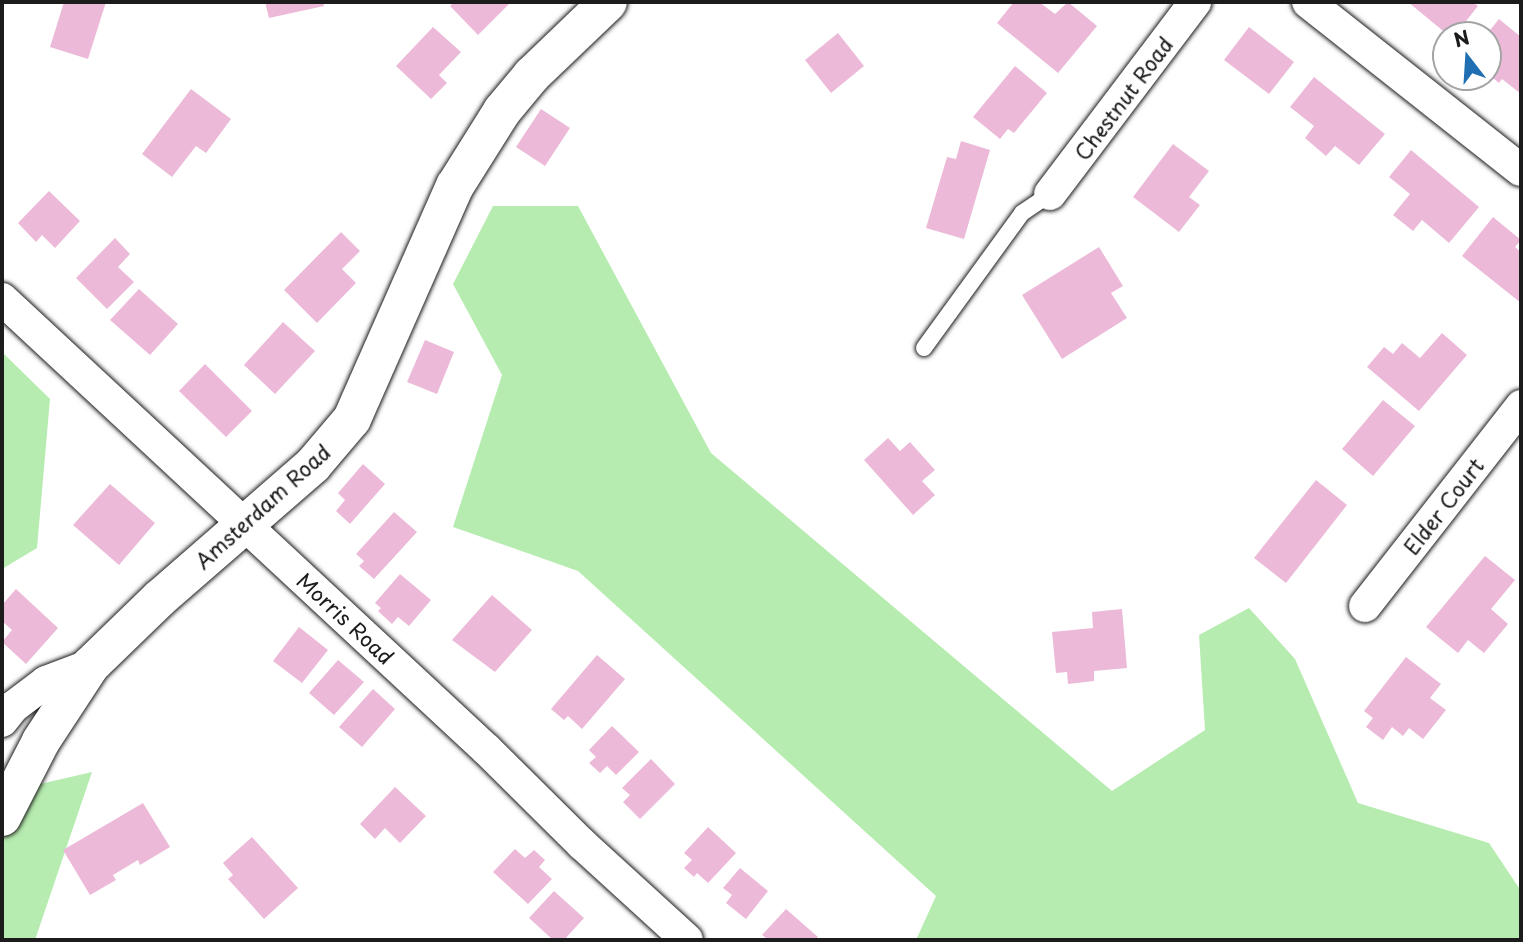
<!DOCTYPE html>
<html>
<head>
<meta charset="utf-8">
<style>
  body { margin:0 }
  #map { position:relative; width:1523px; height:942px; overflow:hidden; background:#fff; font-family:"Playpen Sans",sans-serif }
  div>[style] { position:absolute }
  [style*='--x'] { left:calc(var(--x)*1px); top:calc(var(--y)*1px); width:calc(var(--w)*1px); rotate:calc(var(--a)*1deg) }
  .green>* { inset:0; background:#b6ecaf }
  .building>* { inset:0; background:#ecbad8 }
  .roads { filter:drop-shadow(0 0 2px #1c1c1c) drop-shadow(0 0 2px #1c1c1c) }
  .service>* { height:16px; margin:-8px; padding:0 8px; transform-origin:8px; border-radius:8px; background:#fff }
  .minor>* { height:32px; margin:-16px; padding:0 16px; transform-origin:16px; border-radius:16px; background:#fff }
  .tertiary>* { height:38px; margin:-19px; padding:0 19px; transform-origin:19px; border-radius:19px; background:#fff }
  span { translate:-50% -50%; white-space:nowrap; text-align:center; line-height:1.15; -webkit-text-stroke:6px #fff; paint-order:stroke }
  .street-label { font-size:21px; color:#1c1c1c }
  .frame { position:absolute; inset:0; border:4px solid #1c1c1c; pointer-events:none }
  .north { position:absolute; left:1432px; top:21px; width:70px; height:70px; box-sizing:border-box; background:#fff; border:2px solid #a4a4a4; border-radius:50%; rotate:343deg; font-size:19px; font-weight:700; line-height:28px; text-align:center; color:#1c1c1c }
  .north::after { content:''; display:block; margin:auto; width:24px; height:32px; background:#1f6fb2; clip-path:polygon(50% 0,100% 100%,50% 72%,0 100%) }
</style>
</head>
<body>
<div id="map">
  <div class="green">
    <i style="clip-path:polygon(493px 206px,578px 206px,711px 453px,1112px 791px,1205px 730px,1199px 635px,1249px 608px,1295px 659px,1358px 803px,1489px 843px,1521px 891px,1521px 940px,916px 940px,936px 896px,578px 571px,453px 527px,502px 375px,453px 284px)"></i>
    <i style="clip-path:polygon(2px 352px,50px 399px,37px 548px,2px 569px)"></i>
    <i style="clip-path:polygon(92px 772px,35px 940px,2px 940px,2px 817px,14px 790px)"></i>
  </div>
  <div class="building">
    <i style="clip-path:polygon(64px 2px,106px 2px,88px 59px,50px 47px)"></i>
    <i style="clip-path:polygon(265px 2px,323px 2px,324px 6px,269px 18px)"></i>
    <i style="clip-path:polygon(454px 2px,511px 2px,478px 35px,450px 6px)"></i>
    <i style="clip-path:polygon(1014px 2px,1039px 2px,1055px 14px,1068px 2px,1097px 26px,1058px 73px,997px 23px)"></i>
    <i style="clip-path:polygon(1408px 2px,1472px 2px,1478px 6px,1455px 35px,1448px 35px)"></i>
    <i style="clip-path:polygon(1499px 19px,1521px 37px,1521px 94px,1502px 79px,1499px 83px,1488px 74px,1492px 67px,1488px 65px,1486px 35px)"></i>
    <i style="clip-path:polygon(433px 27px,461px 52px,439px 75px,447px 83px,431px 99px,396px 66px)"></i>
    <i style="clip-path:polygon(1249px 27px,1294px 62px,1269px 94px,1224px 60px)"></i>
    <i style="clip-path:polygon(838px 33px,864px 66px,831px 93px,805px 60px)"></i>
    <i style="clip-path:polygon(1015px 66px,1047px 93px,1014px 133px,1008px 129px,1000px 139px,973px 117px)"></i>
    <i style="clip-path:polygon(1314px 77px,1385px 134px,1359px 165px,1335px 146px,1326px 156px,1305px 138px,1314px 126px,1290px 107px)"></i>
    <i style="clip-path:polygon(191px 89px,231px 119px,206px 153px,196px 146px,172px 177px,142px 154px)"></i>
    <i style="clip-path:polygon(541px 109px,570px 128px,545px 166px,516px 147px)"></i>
    <i style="clip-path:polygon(961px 141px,990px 150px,964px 239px,926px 228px,947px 157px,956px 159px)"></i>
    <i style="clip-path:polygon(1173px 144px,1209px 171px,1189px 197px,1200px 205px,1179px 232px,1133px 197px)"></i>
    <i style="clip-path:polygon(1411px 150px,1479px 207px,1449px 243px,1422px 220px,1413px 231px,1393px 215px,1410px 194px,1389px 177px)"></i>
    <i style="clip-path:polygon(49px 191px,80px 221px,55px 248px,42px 235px,36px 242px,18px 223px)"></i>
    <i style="clip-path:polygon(1493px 217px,1521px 240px,1515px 247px,1521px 252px,1521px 303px,1462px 256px)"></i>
    <i style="clip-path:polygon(341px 232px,360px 251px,342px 269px,356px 283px,317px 323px,284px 290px)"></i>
    <i style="clip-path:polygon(115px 238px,130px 254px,118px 267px,134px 282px,107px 309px,76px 278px)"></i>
    <i style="clip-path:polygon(1099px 247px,1123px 286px,1111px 293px,1127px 318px,1062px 359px,1022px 295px)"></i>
    <i style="clip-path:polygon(139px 289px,178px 324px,150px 355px,110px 320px)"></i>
    <i style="clip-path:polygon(283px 322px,315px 351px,275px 394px,244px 365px)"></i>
    <i style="clip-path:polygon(1442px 333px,1467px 355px,1419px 411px,1367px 367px,1384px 347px,1393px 354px,1402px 343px,1420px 358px)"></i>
    <i style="clip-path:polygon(425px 340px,454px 352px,437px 394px,407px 382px)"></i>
    <i style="clip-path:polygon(205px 364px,252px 411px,226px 437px,179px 391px)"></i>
    <i style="clip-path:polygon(1383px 400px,1415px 426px,1373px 476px,1342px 449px)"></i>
    <i style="clip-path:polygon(888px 438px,900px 451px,910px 442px,935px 470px,922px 481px,935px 495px,913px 515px,864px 460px)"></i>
    <i style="clip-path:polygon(363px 464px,385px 484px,350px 524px,336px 511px,345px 500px,338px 493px)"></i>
    <i style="clip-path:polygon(1316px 480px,1347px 505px,1286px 583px,1254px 558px)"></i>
    <i style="clip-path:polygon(110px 484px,155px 523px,119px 565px,73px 525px)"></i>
    <i style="clip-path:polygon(394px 512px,417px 532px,374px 579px,359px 566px,364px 561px,356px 554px)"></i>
    <i style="clip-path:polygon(1485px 556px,1515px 580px,1491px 609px,1508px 624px,1484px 653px,1468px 640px,1458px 653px,1426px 627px)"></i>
    <i style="clip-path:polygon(400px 574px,431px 600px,409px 626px,398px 617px,392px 624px,378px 611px,381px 608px,375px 603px)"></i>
    <i style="clip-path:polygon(16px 589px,58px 628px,26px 664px,2px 642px,12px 630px,2px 621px,2px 605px)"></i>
    <i style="clip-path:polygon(492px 595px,532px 630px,495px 672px,452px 640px)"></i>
    <i style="clip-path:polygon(1122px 609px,1127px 668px,1094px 671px,1094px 681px,1068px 684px,1067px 672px,1056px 673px,1052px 632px,1093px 628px,1092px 612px)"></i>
    <i style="clip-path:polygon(299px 627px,328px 650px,302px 683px,273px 661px)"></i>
    <i style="clip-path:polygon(597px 655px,625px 679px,582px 729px,568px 716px,564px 720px,551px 709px)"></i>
    <i style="clip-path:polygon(1406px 657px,1441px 684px,1430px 698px,1446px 710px,1423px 739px,1409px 728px,1403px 736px,1392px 727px,1383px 740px,1366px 727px,1373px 718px,1364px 711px)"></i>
    <i style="clip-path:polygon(338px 660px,364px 682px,334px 715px,309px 693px)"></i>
    <i style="clip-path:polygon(373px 689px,395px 709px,362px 747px,339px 727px)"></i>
    <i style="clip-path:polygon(612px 726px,639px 752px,616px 775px,607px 766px,600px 773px,589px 763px,596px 757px,589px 750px)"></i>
    <i style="clip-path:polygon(651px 759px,675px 784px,640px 819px,623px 802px,630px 795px,622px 788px)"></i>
    <i style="clip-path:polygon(395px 787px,426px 816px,400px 843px,385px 828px,375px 839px,360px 824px)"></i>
    <i style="clip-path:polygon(143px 803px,170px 847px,140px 865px,138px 860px,113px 875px,116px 880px,90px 895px,63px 850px)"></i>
    <i style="clip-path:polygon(708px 827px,736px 853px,708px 883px,697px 873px,694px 877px,684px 868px,692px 860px,684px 853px)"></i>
    <i style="clip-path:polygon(252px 837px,298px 888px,264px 919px,228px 879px,233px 875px,223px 863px)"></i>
    <i style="clip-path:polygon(515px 849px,525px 858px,534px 850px,545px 860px,539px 867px,552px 879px,528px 904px,493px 872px)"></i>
    <i style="clip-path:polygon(740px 868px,768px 891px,746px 919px,726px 903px,732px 895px,723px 888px)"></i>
    <i style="clip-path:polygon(554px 891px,584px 918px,564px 940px,553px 940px,529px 918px)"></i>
    <i style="clip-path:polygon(786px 909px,818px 937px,815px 940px,769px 940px,762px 935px)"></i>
  </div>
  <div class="roads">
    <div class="service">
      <i style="--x:924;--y:348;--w:167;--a:-54"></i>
      <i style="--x:1022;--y:213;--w:34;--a:-34"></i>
    </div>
    <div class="minor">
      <i style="--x:1308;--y:2;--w:271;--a:38.3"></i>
      <i style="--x:1050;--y:194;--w:241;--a:-52.9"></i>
      <i style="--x:2;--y:299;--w:662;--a:42.92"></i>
      <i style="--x:487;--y:750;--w:134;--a:44.7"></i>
      <i style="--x:582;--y:844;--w:142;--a:42.4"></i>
      <i style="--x:1365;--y:606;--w:254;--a:-52"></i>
      <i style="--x:2;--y:721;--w:18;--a:-52"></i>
      <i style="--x:13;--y:707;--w:41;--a:-37.1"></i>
      <i style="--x:46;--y:682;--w:48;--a:-20.7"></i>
    </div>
    <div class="tertiary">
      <i style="--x:2;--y:817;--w:85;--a:-62.8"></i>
      <i style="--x:41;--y:741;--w:91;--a:-56.7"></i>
      <i style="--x:91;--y:665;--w:95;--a:-44.1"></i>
      <i style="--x:159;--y:599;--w:204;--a:-41"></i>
      <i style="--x:313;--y:465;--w:60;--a:-49.7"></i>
      <i style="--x:352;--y:419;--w:255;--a:-66.2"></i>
      <i style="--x:455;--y:186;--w:89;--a:-57.9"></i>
      <i style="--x:502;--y:111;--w:47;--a:-50.2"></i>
      <i style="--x:532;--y:75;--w:105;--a:-43.8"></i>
    </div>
  </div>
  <div class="street-label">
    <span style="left:1123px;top:98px;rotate:-53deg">Chestnut Road</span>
    <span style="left:262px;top:506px;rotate:-42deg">Amsterdam Road</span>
    <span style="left:1443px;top:506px;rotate:-52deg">Elder Court</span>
    <span style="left:346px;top:618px;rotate:43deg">Morris Road</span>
  </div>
  <div class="frame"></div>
  <div class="north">N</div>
</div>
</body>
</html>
